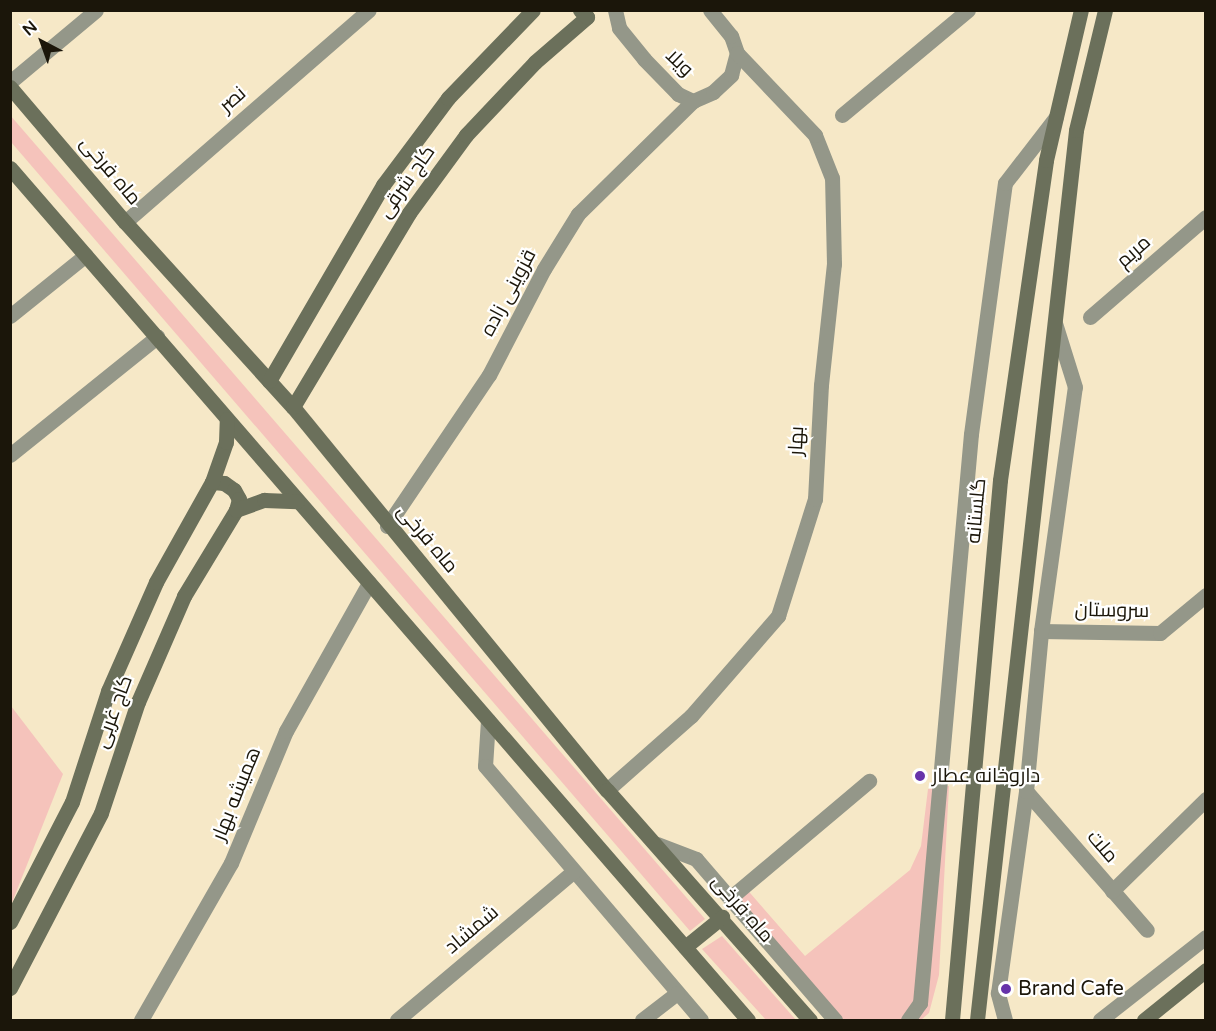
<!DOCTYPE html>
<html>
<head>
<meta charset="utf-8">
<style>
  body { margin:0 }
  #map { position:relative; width:1216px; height:1031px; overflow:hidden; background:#f6e8c7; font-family:"Varela Round",Cairo,sans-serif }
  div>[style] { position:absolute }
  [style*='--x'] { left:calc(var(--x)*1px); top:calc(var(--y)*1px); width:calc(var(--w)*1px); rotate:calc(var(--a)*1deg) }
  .green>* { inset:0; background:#f5c3bb }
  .street>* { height:15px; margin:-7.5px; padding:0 7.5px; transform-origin:7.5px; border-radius:7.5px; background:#949789 }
  .secondary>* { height:15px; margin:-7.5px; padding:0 7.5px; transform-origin:7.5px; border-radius:7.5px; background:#6b705b }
  .dots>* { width:16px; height:16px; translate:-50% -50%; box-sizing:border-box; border:3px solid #fff; border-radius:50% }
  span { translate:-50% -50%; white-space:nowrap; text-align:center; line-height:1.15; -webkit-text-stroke:4.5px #fff; paint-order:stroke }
  .street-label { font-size:20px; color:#1b160a }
  .poi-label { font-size:20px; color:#1b160a }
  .left { translate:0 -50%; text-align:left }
  .frame { position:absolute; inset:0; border:12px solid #1b160a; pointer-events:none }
  .north { position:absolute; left:12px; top:12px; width:60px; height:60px; -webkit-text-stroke:4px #fff; paint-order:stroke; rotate:319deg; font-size:16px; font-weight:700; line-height:24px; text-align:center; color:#1b160a }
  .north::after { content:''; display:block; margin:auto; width:21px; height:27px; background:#1b160a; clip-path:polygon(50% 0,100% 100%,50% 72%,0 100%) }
</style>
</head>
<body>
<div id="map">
  <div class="green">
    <i style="clip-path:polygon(10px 115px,705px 919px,690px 931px,11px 142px)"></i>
    <i style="clip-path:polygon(11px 706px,63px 774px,11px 905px)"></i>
    <i style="clip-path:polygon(949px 786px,939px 975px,929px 1013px,921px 1020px,833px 1020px,727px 904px,744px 886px,805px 956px,910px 870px,921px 846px,928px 789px)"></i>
    <i style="clip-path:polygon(722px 936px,796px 1020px,766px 1020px,702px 949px)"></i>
  </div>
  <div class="street">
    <i style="--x:615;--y:10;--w:18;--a:77"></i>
    <i style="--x:619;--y:28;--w:40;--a:51"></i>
    <i style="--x:644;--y:59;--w:49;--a:45.8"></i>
    <i style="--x:678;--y:94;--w:17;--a:25"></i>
    <i style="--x:693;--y:101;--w:22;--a:-24"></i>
    <i style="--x:713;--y:92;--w:25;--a:-43"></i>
    <i style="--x:731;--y:75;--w:23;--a:-75"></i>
    <i style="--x:737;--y:53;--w:18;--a:-109"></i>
    <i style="--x:731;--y:36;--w:33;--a:-129"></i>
    <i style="--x:10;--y:82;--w:112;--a:-39.9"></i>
    <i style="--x:842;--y:115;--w:164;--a:-39.8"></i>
    <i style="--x:125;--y:222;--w:323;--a:-41"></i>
    <i style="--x:10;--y:316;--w:97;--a:-38.8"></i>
    <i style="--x:1090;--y:317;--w:153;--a:-40.8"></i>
    <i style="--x:10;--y:455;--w:189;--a:-38.8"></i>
    <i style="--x:387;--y:526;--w:182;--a:-56"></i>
    <i style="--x:489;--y:375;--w:119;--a:-62.6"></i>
    <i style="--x:544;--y:269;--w:65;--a:-58.3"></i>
    <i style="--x:578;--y:214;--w:161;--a:-44.5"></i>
    <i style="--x:1041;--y:631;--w:119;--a:1"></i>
    <i style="--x:1160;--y:633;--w:60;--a:-39.6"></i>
    <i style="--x:488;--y:720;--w:46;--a:93.7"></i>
    <i style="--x:485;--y:766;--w:333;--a:49.6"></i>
    <i style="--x:607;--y:790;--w:112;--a:-41.4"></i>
    <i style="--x:691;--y:716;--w:133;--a:-49"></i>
    <i style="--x:778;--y:616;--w:123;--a:-72.5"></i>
    <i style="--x:815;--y:499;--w:114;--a:-87"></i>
    <i style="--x:821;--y:385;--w:122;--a:-83.9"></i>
    <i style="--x:834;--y:264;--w:86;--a:-91.3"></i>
    <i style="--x:832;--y:178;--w:46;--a:-111.6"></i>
    <i style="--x:815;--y:135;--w:113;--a:-133.6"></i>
    <i style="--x:1026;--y:791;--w:184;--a:49"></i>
    <i style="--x:657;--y:844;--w:42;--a:21"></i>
    <i style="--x:696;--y:859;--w:213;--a:49.2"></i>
    <i style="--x:1112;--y:891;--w:132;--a:-44.4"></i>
    <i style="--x:730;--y:898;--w:182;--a:-40.1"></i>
    <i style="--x:141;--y:1020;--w:181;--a:-60.2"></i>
    <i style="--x:231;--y:863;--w:143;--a:-67.4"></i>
    <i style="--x:286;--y:731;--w:170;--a:-60.7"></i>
    <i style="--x:397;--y:1020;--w:230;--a:-40.1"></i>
    <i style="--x:642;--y:1020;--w:44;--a:-37.6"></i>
    <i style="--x:908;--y:1020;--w:21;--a:-55"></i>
    <i style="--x:920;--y:1003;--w:571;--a:-84.88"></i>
    <i style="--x:971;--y:434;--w:253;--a:-82.3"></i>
    <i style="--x:1005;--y:183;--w:83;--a:-52.3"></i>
    <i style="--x:1005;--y:1020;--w:28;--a:-105"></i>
    <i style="--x:998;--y:993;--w:204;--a:-82.1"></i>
    <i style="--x:1026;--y:791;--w:161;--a:-84.6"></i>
    <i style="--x:1041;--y:631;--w:246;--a:-82.1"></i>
    <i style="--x:1075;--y:387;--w:67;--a:-107.4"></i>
    <i style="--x:1100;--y:1020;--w:135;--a:-38.1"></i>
  </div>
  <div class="secondary">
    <i style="--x:10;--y:87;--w:177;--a:49.6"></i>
    <i style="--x:125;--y:222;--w:250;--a:47.8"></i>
    <i style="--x:293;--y:407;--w:495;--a:50.7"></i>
    <i style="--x:607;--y:790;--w:307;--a:48.6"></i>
    <i style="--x:10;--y:168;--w:1127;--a:49.1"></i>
    <i style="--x:269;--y:381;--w:227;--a:-59.8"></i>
    <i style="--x:383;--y:185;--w:109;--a:-53.2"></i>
    <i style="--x:448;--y:98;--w:122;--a:-46"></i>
    <i style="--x:293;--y:407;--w:226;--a:-59.1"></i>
    <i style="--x:409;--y:213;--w:97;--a:-53.8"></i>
    <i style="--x:466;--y:135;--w:100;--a:-46.6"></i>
    <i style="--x:535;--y:62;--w:69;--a:-40.9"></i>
    <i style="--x:587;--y:17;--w:10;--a:-135"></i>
    <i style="--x:212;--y:482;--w:12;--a:5"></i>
    <i style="--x:224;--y:483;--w:12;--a:35"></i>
    <i style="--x:234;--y:490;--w:10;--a:61"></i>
    <i style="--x:239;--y:499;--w:11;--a:105"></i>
    <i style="--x:10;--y:922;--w:135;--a:-62.7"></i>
    <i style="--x:72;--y:802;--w:117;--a:-72"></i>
    <i style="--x:108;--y:691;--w:119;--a:-66.2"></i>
    <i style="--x:156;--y:582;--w:115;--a:-60.8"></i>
    <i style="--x:212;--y:482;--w:42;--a:-70.7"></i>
    <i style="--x:226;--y:442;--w:23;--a:-88"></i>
    <i style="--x:685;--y:947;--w:48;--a:-39"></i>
    <i style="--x:10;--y:988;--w:197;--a:-62.5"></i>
    <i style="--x:101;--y:813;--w:117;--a:-71.6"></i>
    <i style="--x:138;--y:702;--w:116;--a:-66.5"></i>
    <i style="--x:184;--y:596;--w:100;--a:-58.8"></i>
    <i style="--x:236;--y:510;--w:30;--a:-20"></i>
    <i style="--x:264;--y:500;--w:33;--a:2"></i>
    <i style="--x:952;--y:1020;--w:542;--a:-84.92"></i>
    <i style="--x:1000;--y:480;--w:323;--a:-81.8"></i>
    <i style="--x:1046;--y:160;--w:154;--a:-76.9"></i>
    <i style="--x:977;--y:1020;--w:895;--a:-83.65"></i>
    <i style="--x:1076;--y:130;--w:123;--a:-76.4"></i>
    <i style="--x:1144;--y:1020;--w:80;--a:-38.9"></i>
  </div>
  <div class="dots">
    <i style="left:920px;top:776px;background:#6733aa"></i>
    <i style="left:1006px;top:989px;background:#6733aa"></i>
  </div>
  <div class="street-label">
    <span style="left:679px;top:63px;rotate:44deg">ویلا</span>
    <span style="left:233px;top:100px;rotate:-41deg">نصر</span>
    <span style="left:110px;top:171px;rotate:50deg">ماه فرخی</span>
    <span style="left:407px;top:182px;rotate:-55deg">کاج شرقی</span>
    <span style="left:1134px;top:252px;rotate:-41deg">مریم</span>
    <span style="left:509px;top:293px;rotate:-62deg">قزوینی زاده</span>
    <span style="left:797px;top:441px;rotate:-87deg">بهار</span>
    <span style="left:977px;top:511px;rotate:-85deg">گلستانه</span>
    <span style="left:427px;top:539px;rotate:50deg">ماه فرخی</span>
    <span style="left:1112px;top:611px;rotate:1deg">سروستان</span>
    <span style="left:114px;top:712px;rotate:-70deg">کاج غربی</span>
    <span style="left:237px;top:794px;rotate:-68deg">همیشه بهار</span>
    <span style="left:1102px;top:847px;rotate:49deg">ملت</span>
    <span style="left:742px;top:909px;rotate:49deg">ماه فرخی</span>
    <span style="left:472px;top:930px;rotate:-40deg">شمشاد</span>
  </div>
  <div class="poi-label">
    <span class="left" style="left:932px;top:776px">داروخانه عطار</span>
    <span class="left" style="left:1018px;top:989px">Brand Cafe</span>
  </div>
  <div class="frame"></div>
  <div class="north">N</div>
</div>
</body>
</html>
